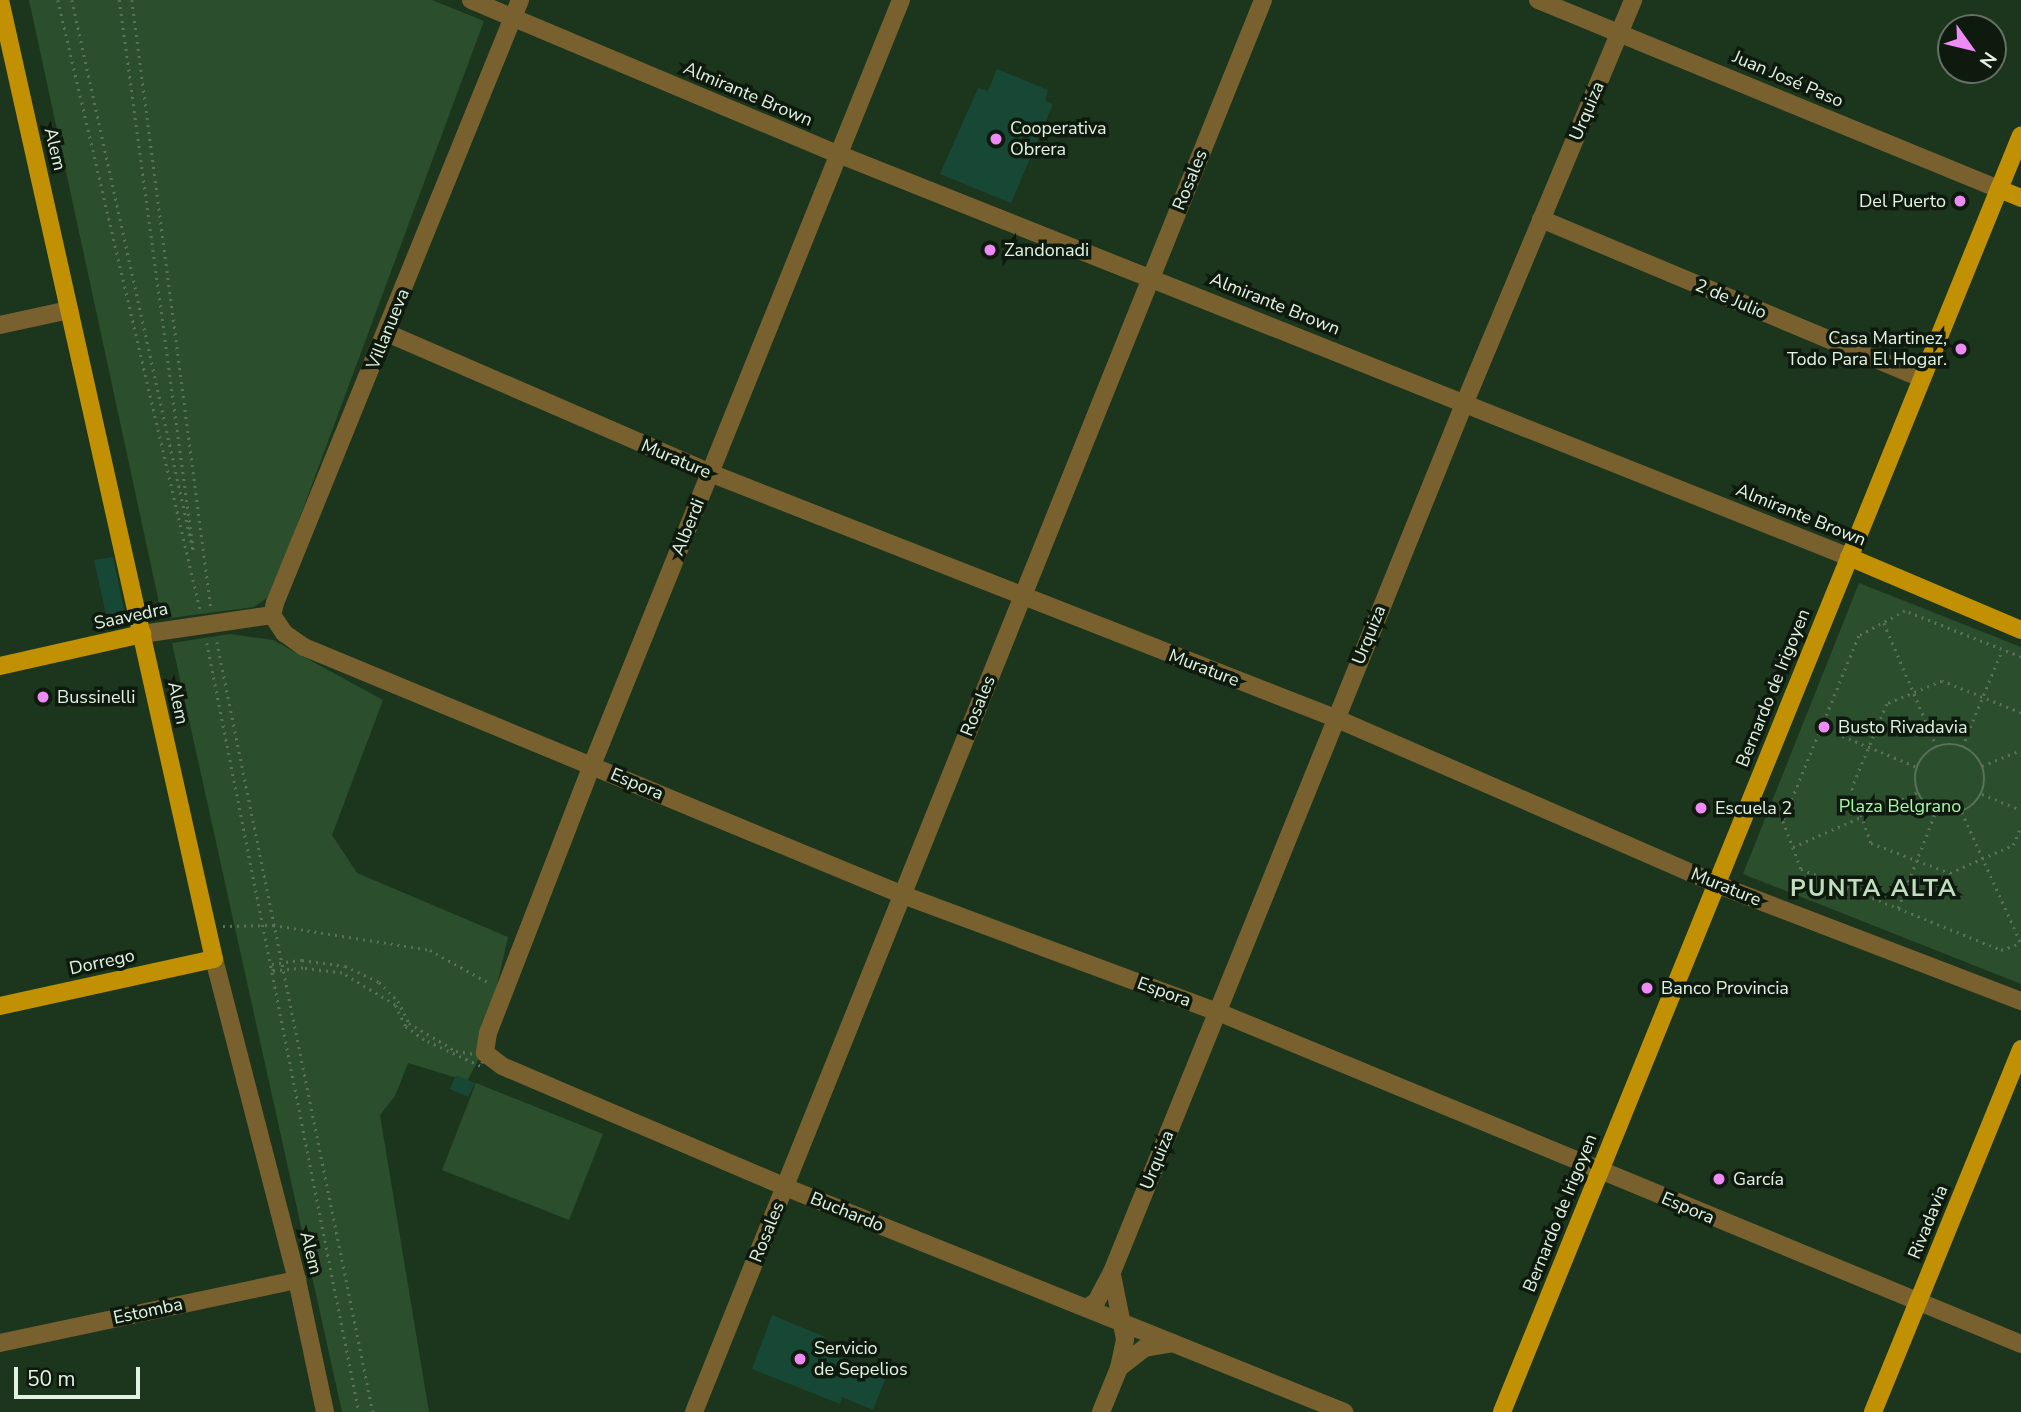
<!DOCTYPE html>
<html>
<head>
<meta charset="utf-8">
<style>
  body { margin:0 }
  #map { position:relative; width:2021px; height:1412px; overflow:hidden; background:#1c351d; font-family:"Nunito Sans",sans-serif }
  div>[style] { position:absolute }
  [style*='--x'] { left:calc(var(--x)*1px); top:calc(var(--y)*1px); width:calc(var(--w)*1px); rotate:calc(var(--a)*1deg) }
  .green>* { inset:0; background:#2b4f2c }
  .building>* { inset:0; background:#174835 }
  .path>* { height:2.5px; margin-top:-1.25px; transform-origin:0; background:repeating-linear-gradient(90deg,#5a705a 0 2px,transparent 0 7px) }
  .path>.ring { margin:-1.25px; padding:0; box-sizing:content-box; background:none; border:2.5px solid #5a705a; border-radius:50% }
  .minor>* { height:18px; margin:-9px; padding:0 9px; transform-origin:9px; border-radius:9px; background:#78612f }
  .major>* { height:18px; margin:-9px; padding:0 9px; transform-origin:9px; border-radius:9px; background:#c19103 }
  .dots>* { width:19px; height:19px; translate:-50% -50%; box-sizing:border-box; border:4px solid #0f1a0f; border-radius:50% }
  span { translate:-50% -50%; white-space:nowrap; text-align:center; line-height:1.15; -webkit-text-stroke:7px #0f1a0f; paint-order:stroke }
  .street-label { font-size:18px; color:#e3f3e3 }
  .poi-label { font-size:18px; color:#e3f3e3 }
  .left { translate:0 -50%; text-align:left }
  .right { translate:-100% -50%; text-align:right }
  .park-label { font-size:18px; color:#a8faa9 }
  .district-label { font-size:24px; color:#c0debf; font-weight:700; letter-spacing:2px }
  .north { position:absolute; left:1937px; top:14px; width:70px; height:70px; box-sizing:border-box; background:#0f1a0f; border:2px solid #647164; border-radius:50%; rotate:124deg; font-size:19px; font-weight:700; line-height:28px; text-align:center; color:#e3f3e3 }
  .north::after { content:''; display:block; margin:auto; width:24px; height:32px; background:#ef8bf7; clip-path:polygon(50% 0,100% 100%,50% 72%,0 100%) }
  .scale { position:absolute; left:14px; top:1367px; width:126px; height:32px; box-sizing:border-box; border:4px solid #e3f3e3; border-top:0; padding-left:9px; font-size:21px; line-height:24px; white-space:nowrap; color:#e3f3e3; -webkit-text-stroke:5px #0f1a0f; paint-order:stroke }
</style>
</head>
<body>
<div id="map">
  <div class="green">
    <i style="clip-path:polygon(29px 0,432px 0,484px 21px,271px 595px,254px 607px,170px 618px,161px 612px)"></i>
    <i style="clip-path:polygon(1859px 583px,2021px 647px,2021px 984px,1743px 874px)"></i>
    <i style="clip-path:polygon(230px 634px,273px 640px,383px 700px,332px 835px,357px 873px,508px 937px,481px 1055px,467px 1081px,408px 1063px,395px 1096px,380px 1115px,429px 1412px,342px 1412px,172px 643px)"></i>
    <i style="clip-path:polygon(476px 1083px,603px 1134px,569px 1220px,442px 1170px)"></i>
  </div>
  <div class="building">
    <i style="clip-path:polygon(997px 69px,1048px 90px,1045px 101px,1053px 104px,1011px 203px,940px 174px,978px 88px,988px 91px)"></i>
    <i style="clip-path:polygon(113px 557px,127px 624px,109px 628px,94px 560px)"></i>
    <i style="clip-path:polygon(456px 1075px,475px 1083px,468px 1097px,450px 1089px)"></i>
    <i style="clip-path:polygon(772px 1315px,825px 1337px,822px 1349px,886px 1377px,873px 1410px,842px 1397px,840px 1404px,752px 1369px)"></i>
  </div>
  <div class="path">
    <i style="--x:58;--y:0;--w:625;--a:76.87"></i>
    <i style="--x:72;--y:0;--w:563;--a:77.59"></i>
    <i style="--x:193;--y:550;--w:555;--a:-97.66"></i>
    <i style="--x:132;--y:0;--w:613;--a:82.6"></i>
    <i style="--x:1884;--y:623;--w:133;--a:66.9"></i>
    <i style="--x:217;--y:642;--w:786;--a:78.55"></i>
    <i style="--x:207;--y:643;--w:784;--a:78.82"></i>
    <i style="--x:2021;--y:657;--w:125;--a:-158.4"></i>
    <i style="--x:1905;--y:611;--w:52;--a:151.5"></i>
    <i style="--x:1859;--y:636;--w:200;--a:112.3"></i>
    <i style="--x:1783;--y:821;--w:51;--a:69.4"></i>
    <i style="--x:1801;--y:869;--w:216;--a:22"></i>
    <i style="--x:2001;--y:950;--w:21;--a:-19"></i>
    <i style="--x:2021;--y:713;--w:85;--a:-157.9"></i>
    <i style="--x:1942;--y:681;--w:60;--a:157.3"></i>
    <i style="--x:1887;--y:704;--w:91;--a:112.6"></i>
    <i style="--x:1852;--y:788;--w:58;--a:70.9"></i>
    <i style="--x:1871;--y:843;--w:85;--a:20.8"></i>
    <i style="--x:1950;--y:873;--w:69;--a:-24"></i>
    <i style="--x:2013;--y:845;--w:21;--a:-67"></i>
    <i style="--x:1823;--y:728;--w:102;--a:22.5"></i>
    <i class="ring" style="left:1915px;top:744px;width:67.5px;height:67.5px"></i>
    <i style="--x:1962;--y:747;--w:105;--a:-67.6"></i>
    <i style="--x:1982;--y:766;--w:42;--a:-22.3"></i>
    <i style="--x:1982;--y:794;--w:42;--a:22.3"></i>
    <i style="--x:1962;--y:812;--w:144;--a:65.8"></i>
    <i style="--x:1793;--y:847;--w:137;--a:-23.7"></i>
    <i style="--x:1898;--y:908;--w:104;--a:-68.6"></i>
    <i style="--x:223;--y:926;--w:50;--a:-1.1"></i>
    <i style="--x:273;--y:925;--w:159;--a:9"></i>
    <i style="--x:430;--y:950;--w:68;--a:29.2"></i>
    <i style="--x:302;--y:960;--w:43;--a:7.9"></i>
    <i style="--x:345;--y:966;--w:38;--a:25"></i>
    <i style="--x:379;--y:982;--w:27;--a:45"></i>
    <i style="--x:398;--y:1001;--w:25;--a:63"></i>
    <i style="--x:409;--y:1023;--w:55;--a:30.8"></i>
    <i style="--x:456;--y:1051;--w:31;--a:9"></i>
    <i style="--x:487;--y:1056;--w:12;--a:125"></i>
    <i style="--x:480;--y:1066;--w:62;--a:-155.1"></i>
    <i style="--x:424;--y:1040;--w:24;--a:-144"></i>
    <i style="--x:405;--y:1026;--w:23;--a:-115"></i>
    <i style="--x:395;--y:1005;--w:62;--a:-148.9"></i>
    <i style="--x:342;--y:973;--w:39;--a:-173"></i>
    <i style="--x:303;--y:968;--w:30;--a:174"></i>
    <i style="--x:273;--y:971;--w:7;--a:-98"></i>
    <i style="--x:272;--y:964;--w:30;--a:-8"></i>
  </div>
  <div class="minor">
    <i style="--x:471;--y:0;--w:398;--a:22.8"></i>
    <i style="--x:838;--y:154;--w:1088;--a:21.73"></i>
    <i style="--x:520;--y:0;--w:651;--a:112.11"></i>
    <i style="--x:275;--y:603;--w:12;--a:104"></i>
    <i style="--x:272;--y:615;--w:22;--a:56"></i>
    <i style="--x:284;--y:633;--w:24;--a:35"></i>
    <i style="--x:304;--y:647;--w:648;--a:22.49"></i>
    <i style="--x:903;--y:895;--w:336;--a:20.4"></i>
    <i style="--x:1218;--y:1012;--w:869;--a:22.46"></i>
    <i style="--x:901;--y:0;--w:825;--a:111.99"></i>
    <i style="--x:592;--y:765;--w:287;--a:111.2"></i>
    <i style="--x:488;--y:1033;--w:20;--a:99"></i>
    <i style="--x:485;--y:1053;--w:21;--a:37"></i>
    <i style="--x:502;--y:1066;--w:308;--a:23.1"></i>
    <i style="--x:785;--y:1187;--w:603;--a:21.93"></i>
    <i style="--x:1538;--y:0;--w:498;--a:22.3"></i>
    <i style="--x:1541;--y:219;--w:413;--a:22.7"></i>
    <i style="--x:0;--y:325;--w:71;--a:-12.3"></i>
    <i style="--x:387;--y:333;--w:352;--a:23.4"></i>
    <i style="--x:710;--y:473;--w:671;--a:21.41"></i>
    <i style="--x:1335;--y:718;--w:416;--a:23.5"></i>
    <i style="--x:1716;--y:884;--w:327;--a:21"></i>
    <i style="--x:142;--y:634;--w:131;--a:-8.3"></i>
    <i style="--x:214;--y:959;--w:332;--a:75.5"></i>
    <i style="--x:297;--y:1280;--w:135;--a:78"></i>
    <i style="--x:1086;--y:1308;--w:12;--a:-31"></i>
    <i style="--x:1096;--y:1302;--w:34;--a:-62"></i>
    <i style="--x:1112;--y:1272;--w:939;--a:-67.92"></i>
    <i style="--x:1465;--y:402;--w:436;--a:-67.3"></i>
    <i style="--x:0;--y:1343;--w:304;--a:-12"></i>
    <i style="--x:1119;--y:1368;--w:33;--a:-38"></i>
    <i style="--x:1145;--y:1348;--w:28;--a:-10"></i>
    <i style="--x:694;--y:1412;--w:1522;--a:-68.05"></i>
    <i style="--x:1101;--y:1412;--w:48;--a:-67.8"></i>
    <i style="--x:1119;--y:1368;--w:30;--a:-78"></i>
    <i style="--x:1125;--y:1339;--w:65;--a:-101.5"></i>
  </div>
  <div class="major">
    <i style="--x:1999;--y:189;--w:24;--a:22"></i>
    <i style="--x:1849;--y:557;--w:187;--a:23"></i>
    <i style="--x:0;--y:666;--w:146;--a:-12.7"></i>
    <i style="--x:0;--y:1006;--w:219;--a:-12.4"></i>
    <i style="--x:214;--y:959;--w:983;--a:-102.58"></i>
    <i style="--x:1502;--y:1412;--w:1378;--a:-67.88"></i>
    <i style="--x:1873;--y:1412;--w:392;--a:-67.8"></i>
  </div>
  <div class="dots">
    <i style="left:996px;top:139px;background:#ef8bf7"></i>
    <i style="left:1960px;top:201px;background:#ef8bf7"></i>
    <i style="left:990px;top:250px;background:#ef8bf7"></i>
    <i style="left:1961px;top:349px;background:#ef8bf7"></i>
    <i style="left:43px;top:697px;background:#ef8bf7"></i>
    <i style="left:1824px;top:727px;background:#ef8bf7"></i>
    <i style="left:1701px;top:808px;background:#ef8bf7"></i>
    <i style="left:1647px;top:988px;background:#ef8bf7"></i>
    <i style="left:1719px;top:1179px;background:#ef8bf7"></i>
    <i style="left:800px;top:1359px;background:#ef8bf7"></i>
  </div>
  <div class="street-label">
    <span style="left:1788px;top:79px;rotate:23deg">Juan José Paso</span>
    <span style="left:748px;top:94px;rotate:23deg">Almirante Brown</span>
    <span style="left:1587px;top:111px;rotate:-67deg">Urquiza</span>
    <span style="left:55px;top:149px;rotate:77deg">Alem</span>
    <span style="left:1190px;top:180px;rotate:-68deg">Rosales</span>
    <span style="left:1731px;top:299px;rotate:23deg">2 de Julio</span>
    <span style="left:1275px;top:304px;rotate:22deg">Almirante Brown</span>
    <span style="left:388px;top:329px;rotate:-68deg">Villanueva</span>
    <span style="left:676px;top:459px;rotate:23deg">Murature</span>
    <span style="left:1801px;top:515px;rotate:22deg">Almirante Brown</span>
    <span style="left:688px;top:527px;rotate:-68deg">Alberdi</span>
    <span style="left:131px;top:616px;rotate:-12deg">Saavedra</span>
    <span style="left:1369px;top:635px;rotate:-68deg">Urquiza</span>
    <span style="left:1204px;top:668px;rotate:21deg">Murature</span>
    <span style="left:1773px;top:688px;rotate:-68deg">Bernardo de Irigoyen</span>
    <span style="left:178px;top:703px;rotate:78deg">Alem</span>
    <span style="left:978px;top:706px;rotate:-68deg">Rosales</span>
    <span style="left:637px;top:784px;rotate:23deg">Espora</span>
    <span style="left:1726px;top:887px;rotate:22deg">Murature</span>
    <span style="left:102px;top:962px;rotate:-12deg">Dorrego</span>
    <span style="left:1164px;top:992px;rotate:20deg">Espora</span>
    <span style="left:1157px;top:1160px;rotate:-68deg">Urquiza</span>
    <span style="left:1688px;top:1208px;rotate:23deg">Espora</span>
    <span style="left:847px;top:1212px;rotate:22deg">Buchardo</span>
    <span style="left:1560px;top:1213px;rotate:-68deg">Bernardo de Irigoyen</span>
    <span style="left:1928px;top:1222px;rotate:-68deg">Rivadavia</span>
    <span style="left:767px;top:1232px;rotate:-68deg">Rosales</span>
    <span style="left:311px;top:1253px;rotate:76deg">Alem</span>
    <span style="left:148px;top:1311px;rotate:-12deg">Estomba</span>
  </div>
  <div class="poi-label">
    <span class="left" style="left:1010px;top:139px">Cooperativa<br>Obrera</span>
    <span class="right" style="left:1946px;top:201px">Del Puerto</span>
    <span class="left" style="left:1004px;top:250px">Zandonadi</span>
    <span class="right" style="left:1947px;top:349px">Casa Martinez,<br>Todo Para El Hogar.</span>
    <span class="left" style="left:57px;top:697px">Bussinelli</span>
    <span class="left" style="left:1838px;top:727px">Busto Rivadavia</span>
    <span class="left" style="left:1715px;top:808px">Escuela 2</span>
    <span class="left" style="left:1661px;top:988px">Banco Provincia</span>
    <span class="left" style="left:1733px;top:1179px">García</span>
    <span class="left" style="left:814px;top:1359px">Servicio<br>de Sepelios</span>
  </div>
  <div class="park-label">
    <span style="left:1900px;top:806px">Plaza Belgrano</span>
  </div>
  <div class="district-label">
    <span style="left:1874px;top:889px">PUNTA ALTA</span>
  </div>
  <div class="north">N</div>
  <div class="scale">50 m</div>
</div>
</body>
</html>
